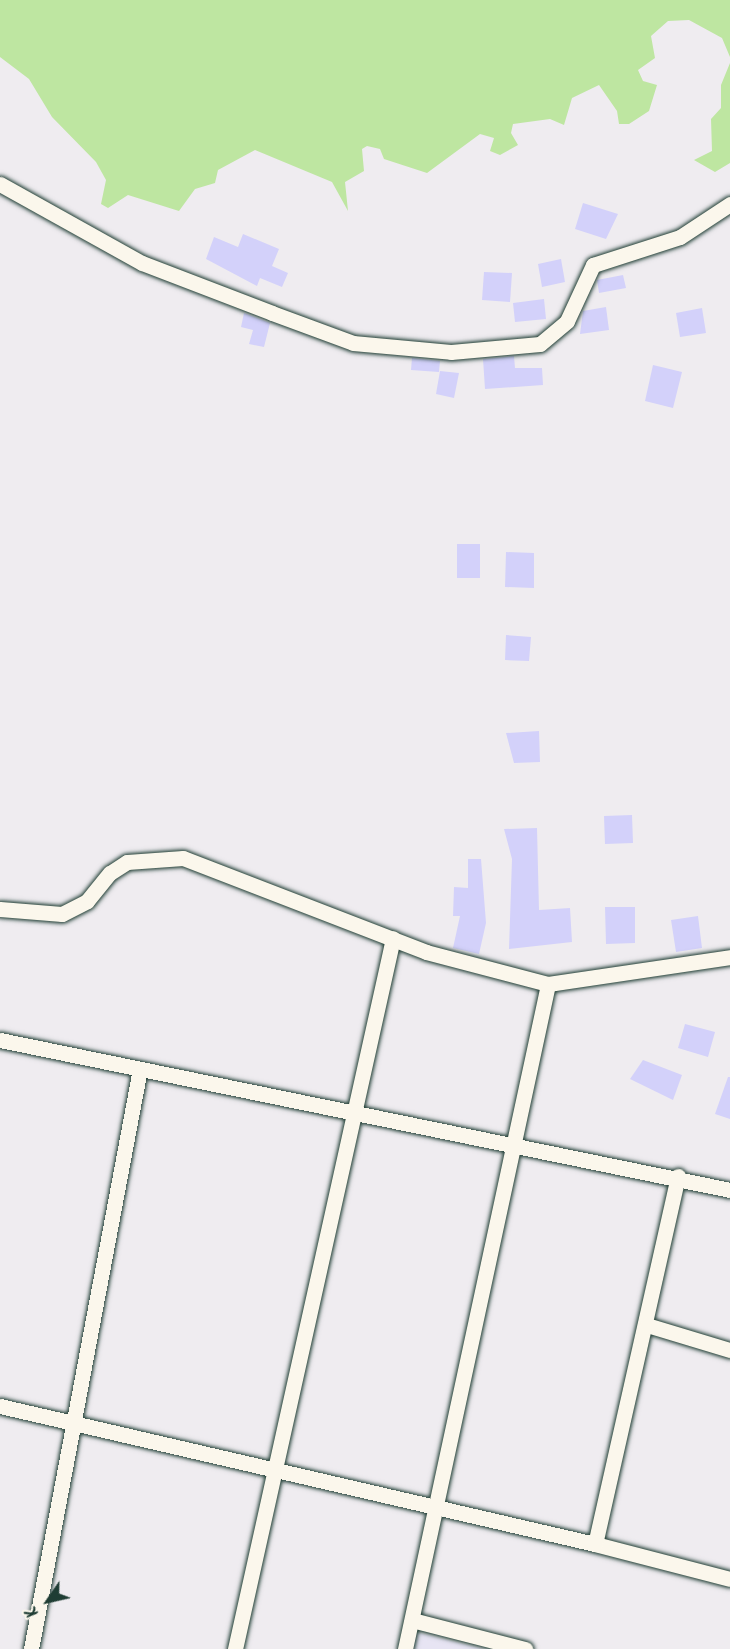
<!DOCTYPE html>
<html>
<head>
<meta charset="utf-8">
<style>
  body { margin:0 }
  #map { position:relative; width:730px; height:1649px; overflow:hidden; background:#efecf0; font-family:Kalam,sans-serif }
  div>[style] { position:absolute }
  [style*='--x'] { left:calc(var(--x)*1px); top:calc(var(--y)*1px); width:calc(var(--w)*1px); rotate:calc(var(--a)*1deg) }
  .built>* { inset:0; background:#e7e4f3 }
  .green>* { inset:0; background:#bee6a1 }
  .building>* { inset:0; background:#d3d1fa }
  .roads { filter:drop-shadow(0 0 2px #1f3d34) drop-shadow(0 0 2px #1f3d34) }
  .street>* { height:15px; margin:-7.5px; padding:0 7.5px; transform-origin:7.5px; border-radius:7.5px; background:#fbf7ec }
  span { translate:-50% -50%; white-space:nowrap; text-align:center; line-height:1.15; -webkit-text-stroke:6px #fbf7ec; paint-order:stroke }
  .north { position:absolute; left:18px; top:1571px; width:60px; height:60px; -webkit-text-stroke:4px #fbf7ec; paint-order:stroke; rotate:236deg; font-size:16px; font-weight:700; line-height:24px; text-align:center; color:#1f3d34 }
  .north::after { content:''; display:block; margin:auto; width:21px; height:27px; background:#1f3d34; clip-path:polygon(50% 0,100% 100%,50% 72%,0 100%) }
</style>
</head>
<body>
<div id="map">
  <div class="built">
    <i style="clip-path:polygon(411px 1631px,484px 1649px,407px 1649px)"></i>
  </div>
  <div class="green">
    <i style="clip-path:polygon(0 0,730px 0,730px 57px,722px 38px,689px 20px,668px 21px,651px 36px,655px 58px,638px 70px,643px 81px,657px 85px,649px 111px,629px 124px,619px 124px,617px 111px,599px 85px,572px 98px,564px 125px,550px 119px,513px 124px,511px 133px,518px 145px,500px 155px,490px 151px,494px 138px,480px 134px,427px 173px,384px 159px,380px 149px,367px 146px,362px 149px,364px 171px,345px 182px,348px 211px,332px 182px,255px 150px,218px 170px,215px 183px,195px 189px,179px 211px,128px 195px,108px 208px,101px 204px,106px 180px,96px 162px,52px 117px,29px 79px,0 57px)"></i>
    <i style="clip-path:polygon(730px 63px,730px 163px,715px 172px,694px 160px,712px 151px,711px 119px,721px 108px,721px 85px)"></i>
  </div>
  <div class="building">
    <i style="clip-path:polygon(583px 203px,618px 214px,606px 239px,575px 229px)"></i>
    <i style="clip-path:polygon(243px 234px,279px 249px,272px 266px,288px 273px,282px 287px,260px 278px,257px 286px,206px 259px,214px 237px,238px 247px)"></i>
    <i style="clip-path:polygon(561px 259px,565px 282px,542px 287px,538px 264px)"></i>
    <i style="clip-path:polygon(484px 272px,512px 273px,510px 302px,482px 300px)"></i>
    <i style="clip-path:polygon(623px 275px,626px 288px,599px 293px,597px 280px)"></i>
    <i style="clip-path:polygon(544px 299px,546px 319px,515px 322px,513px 303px)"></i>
    <i style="clip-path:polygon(606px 307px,609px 330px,580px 334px,583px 311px)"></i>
    <i style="clip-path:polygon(702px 308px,706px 333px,680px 337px,676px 313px)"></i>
    <i style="clip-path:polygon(244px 313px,270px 323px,264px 347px,249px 344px,253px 330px,241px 327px)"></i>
    <i style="clip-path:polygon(514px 356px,515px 368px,542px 368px,543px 385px,485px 389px,483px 359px)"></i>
    <i style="clip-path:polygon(412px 358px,440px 361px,439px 372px,411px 370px)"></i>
    <i style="clip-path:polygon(653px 365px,682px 372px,673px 408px,645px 401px)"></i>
    <i style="clip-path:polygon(440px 371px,459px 373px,454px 398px,436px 394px)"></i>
    <i style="clip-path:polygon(457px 544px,480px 544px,480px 578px,457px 578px)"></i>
    <i style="clip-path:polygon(506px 552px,534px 553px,534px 588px,505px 587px)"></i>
    <i style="clip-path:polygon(506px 635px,531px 637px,529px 661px,505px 660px)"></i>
    <i style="clip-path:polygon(539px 731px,540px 762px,514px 763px,506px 733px)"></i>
    <i style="clip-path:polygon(632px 815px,633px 843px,605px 844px,604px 816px)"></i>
    <i style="clip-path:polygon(537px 828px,539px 910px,570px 908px,572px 942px,509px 949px,512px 859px,504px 829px)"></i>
    <i style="clip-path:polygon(468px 859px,481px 859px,486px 923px,479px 954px,453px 948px,460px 916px,453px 916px,454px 887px,468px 888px)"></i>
    <i style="clip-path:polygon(605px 907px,635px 907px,635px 943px,606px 944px)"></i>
    <i style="clip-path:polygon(698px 916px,702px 948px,676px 952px,671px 920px)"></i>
    <i style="clip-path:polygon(685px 1024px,715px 1032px,708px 1057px,678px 1048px)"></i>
    <i style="clip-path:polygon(643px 1060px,682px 1075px,673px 1100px,630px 1079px)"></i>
    <i style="clip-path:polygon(728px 1077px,730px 1077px,730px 1119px,715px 1114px)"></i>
  </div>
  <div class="roads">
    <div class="street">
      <i style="--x:0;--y:184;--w:162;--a:29.1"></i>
      <i style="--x:142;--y:263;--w:139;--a:21"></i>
      <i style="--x:272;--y:313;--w:86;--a:20.3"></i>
      <i style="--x:353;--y:343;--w:98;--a:5.2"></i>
      <i style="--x:451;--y:352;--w:89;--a:-5.1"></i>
      <i style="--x:540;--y:344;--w:35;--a:-40"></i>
      <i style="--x:567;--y:321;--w:62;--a:-65.1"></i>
      <i style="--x:593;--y:265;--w:91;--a:-17.8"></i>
      <i style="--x:680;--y:237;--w:60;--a:-33.4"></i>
      <i style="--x:0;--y:909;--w:62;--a:4.6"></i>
      <i style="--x:62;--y:914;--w:28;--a:-27"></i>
      <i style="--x:87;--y:901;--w:36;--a:-51"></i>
      <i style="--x:110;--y:873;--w:20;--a:-33"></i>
      <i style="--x:127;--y:862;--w:56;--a:-4.1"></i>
      <i style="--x:183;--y:858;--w:261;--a:21.1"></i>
      <i style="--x:426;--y:952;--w:126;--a:14.7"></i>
      <i style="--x:548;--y:984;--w:184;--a:-8.4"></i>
      <i style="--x:0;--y:1040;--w:745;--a:11.61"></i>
      <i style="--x:678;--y:1176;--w:377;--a:102.7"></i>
      <i style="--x:595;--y:1544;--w:139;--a:14.5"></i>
      <i style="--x:647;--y:1325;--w:87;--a:16.8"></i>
      <i style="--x:0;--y:1406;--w:611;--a:13.06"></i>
      <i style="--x:412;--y:1620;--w:117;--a:14.4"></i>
      <i style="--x:31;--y:1649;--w:590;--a:-79.36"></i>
      <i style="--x:235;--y:1649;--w:728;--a:-77.47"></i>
      <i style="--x:405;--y:1649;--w:680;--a:-77.86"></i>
    </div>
  </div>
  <div class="north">K</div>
</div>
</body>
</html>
